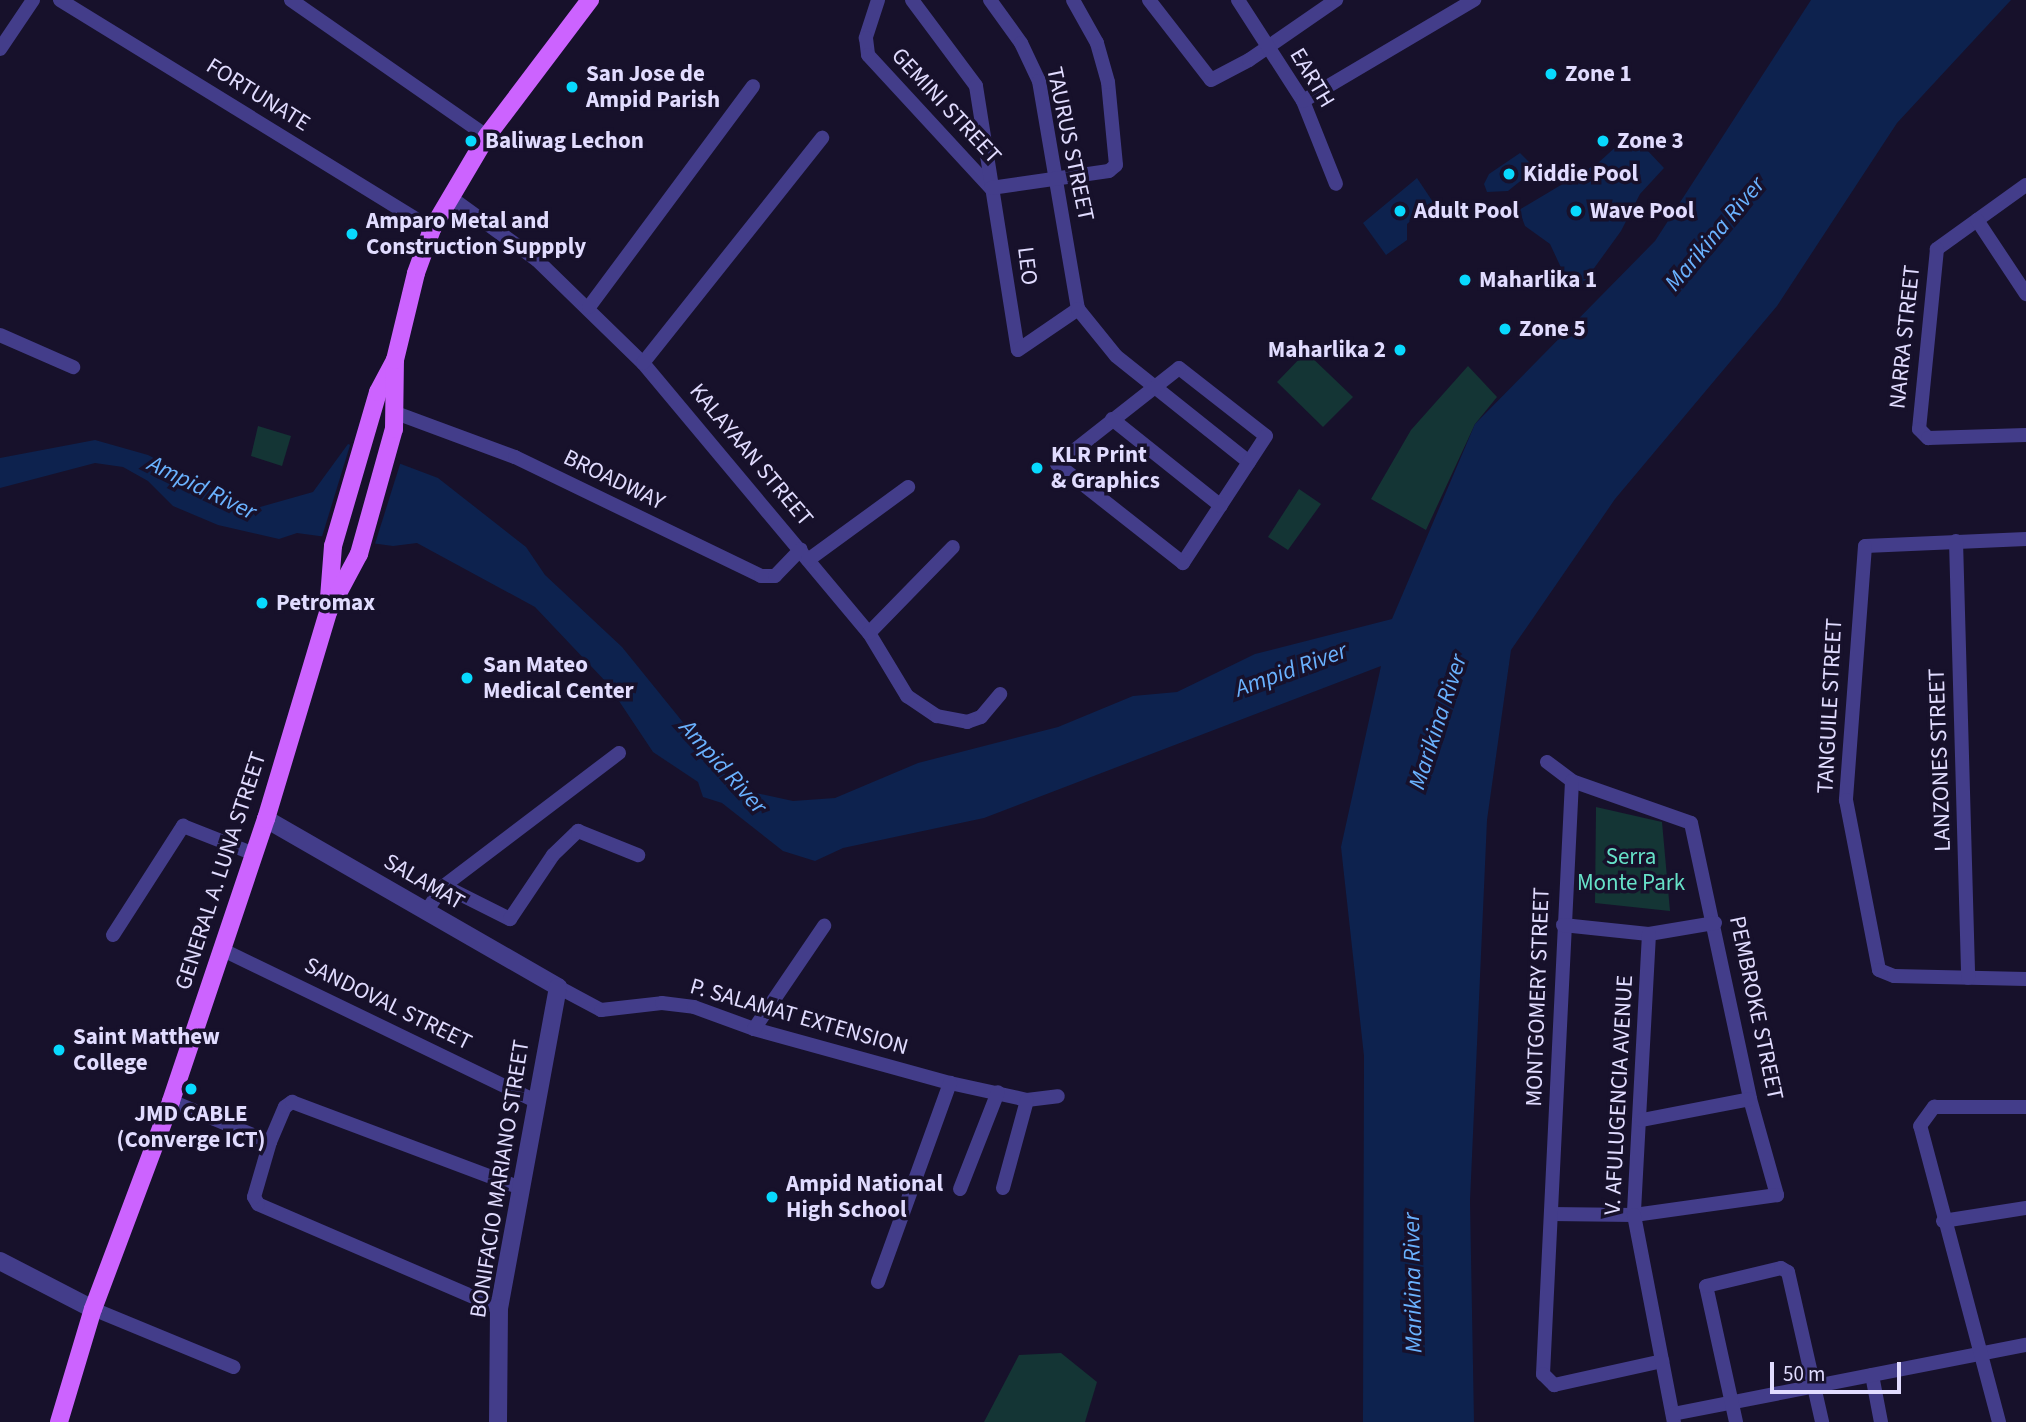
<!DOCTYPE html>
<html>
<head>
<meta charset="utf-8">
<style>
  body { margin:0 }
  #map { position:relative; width:2026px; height:1422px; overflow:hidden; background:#17112b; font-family:"Source Sans 3",sans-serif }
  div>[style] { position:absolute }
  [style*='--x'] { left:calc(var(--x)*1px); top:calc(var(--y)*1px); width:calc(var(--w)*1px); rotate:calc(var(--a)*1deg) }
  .green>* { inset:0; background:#143535 }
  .water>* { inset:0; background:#0d224e }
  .pier>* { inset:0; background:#17112b }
  .minor>* { height:14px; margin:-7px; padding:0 7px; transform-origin:7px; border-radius:7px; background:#433d8a }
  .tertiary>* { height:18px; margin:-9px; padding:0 9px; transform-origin:9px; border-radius:9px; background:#433d8a }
  .primary>* { height:18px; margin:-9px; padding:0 9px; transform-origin:9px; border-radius:9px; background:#cc63ff }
  .dots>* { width:19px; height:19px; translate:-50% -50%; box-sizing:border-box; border:4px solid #17112b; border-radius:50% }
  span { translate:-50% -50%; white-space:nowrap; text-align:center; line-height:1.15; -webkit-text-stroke:7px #17112b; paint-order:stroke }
  .poi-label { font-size:23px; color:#e1dcff; font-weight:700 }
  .left { translate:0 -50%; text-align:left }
  .right { translate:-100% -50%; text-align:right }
  .street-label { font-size:23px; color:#e1dcff }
  .park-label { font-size:23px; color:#66e1c8 }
  .water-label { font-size:24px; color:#6ab2ff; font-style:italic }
  .scale { position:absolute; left:1770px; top:1362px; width:131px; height:32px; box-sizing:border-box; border:4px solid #e1dcff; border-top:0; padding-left:9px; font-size:21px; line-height:24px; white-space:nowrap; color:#e1dcff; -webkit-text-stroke:5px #17112b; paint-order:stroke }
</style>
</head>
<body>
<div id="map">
  <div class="green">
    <i style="clip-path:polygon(1306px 352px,1353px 397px,1323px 427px,1277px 382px)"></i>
    <i style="clip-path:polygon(1468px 366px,1497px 397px,1475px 424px,1426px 530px,1371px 499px,1411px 430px)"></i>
    <i style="clip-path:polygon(258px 426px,291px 436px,282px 466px,251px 456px)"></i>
    <i style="clip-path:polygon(1299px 489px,1321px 504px,1288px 550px,1268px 537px)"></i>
    <i style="clip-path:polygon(1596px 807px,1662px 822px,1670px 911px,1595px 903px)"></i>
    <i style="clip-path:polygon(1061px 1353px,1097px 1382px,1085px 1422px,984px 1422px,1019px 1355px)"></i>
  </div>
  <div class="water">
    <i style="clip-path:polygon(1811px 0,2011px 0,1897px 123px,1777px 306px,1615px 499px,1511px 650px,1487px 820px,1470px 1201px,1474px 1422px,1363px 1422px,1364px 1056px,1341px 847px,1381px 666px,984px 818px,843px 848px,815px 861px,783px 851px,722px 803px,703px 797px,698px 782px,653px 752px,607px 683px,535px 607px,417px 543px,393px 546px,297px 533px,279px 539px,218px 525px,173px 506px,148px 481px,123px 467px,95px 463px,0 488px,0 458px,95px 440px,148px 455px,217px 491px,260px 507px,313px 492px,348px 444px,438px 478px,526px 547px,545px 575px,622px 647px,737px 789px,793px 801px,835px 798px,918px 763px,1058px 727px,1133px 696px,1177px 692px,1255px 654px,1392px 619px,1475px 424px,1655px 241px)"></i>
    <i style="clip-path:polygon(1631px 133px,1664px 168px,1640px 194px,1621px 231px,1579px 289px,1571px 289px,1550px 244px,1525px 226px,1519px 210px,1598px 163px)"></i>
    <i style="clip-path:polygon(1520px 153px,1532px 165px,1528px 175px,1508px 191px,1487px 192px,1484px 184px,1489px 174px)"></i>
    <i style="clip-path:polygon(1417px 178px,1433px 202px,1407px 224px,1407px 240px,1386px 255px,1363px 223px)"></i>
  </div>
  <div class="pier">
    <i style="clip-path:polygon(351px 442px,401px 461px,374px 547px,321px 540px)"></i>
  </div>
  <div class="minor">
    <i style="--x:60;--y:0;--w:437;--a:31.6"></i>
    <i style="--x:291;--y:0;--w:239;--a:34.8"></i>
    <i style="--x:878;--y:0;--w:40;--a:108"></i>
    <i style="--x:866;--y:38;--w:17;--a:83"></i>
    <i style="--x:868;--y:55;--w:180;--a:47.3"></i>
    <i style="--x:912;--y:0;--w:107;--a:53.3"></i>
    <i style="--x:976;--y:86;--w:267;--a:81"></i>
    <i style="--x:1018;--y:350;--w:73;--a:-34.3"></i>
    <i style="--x:990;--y:0;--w:53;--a:54.2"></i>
    <i style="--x:1021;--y:43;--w:42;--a:64.7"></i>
    <i style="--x:1039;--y:81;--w:231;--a:80.3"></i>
    <i style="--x:1149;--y:0;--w:101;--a:52.2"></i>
    <i style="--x:1211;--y:80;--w:43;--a:-27.8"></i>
    <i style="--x:1249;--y:60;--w:106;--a:-34.6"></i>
    <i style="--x:1238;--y:0;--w:120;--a:57.2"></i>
    <i style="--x:1303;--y:101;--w:89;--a:68.3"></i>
    <i style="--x:0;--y:49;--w:59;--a:-56"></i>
    <i style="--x:1303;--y:101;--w:199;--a:-30.6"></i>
    <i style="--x:2026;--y:185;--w:110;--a:144.3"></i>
    <i style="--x:1937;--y:249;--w:181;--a:95.7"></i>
    <i style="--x:1919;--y:429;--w:13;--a:45"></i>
    <i style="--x:1928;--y:438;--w:98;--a:-1.8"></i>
    <i style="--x:991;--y:188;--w:119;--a:-8.2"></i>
    <i style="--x:1109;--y:171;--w:9;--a:-41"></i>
    <i style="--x:1116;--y:165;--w:83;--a:-95.5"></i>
    <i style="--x:1108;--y:82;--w:41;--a:-105.8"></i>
    <i style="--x:1097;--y:43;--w:49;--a:-119.2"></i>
    <i style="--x:450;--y:197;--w:107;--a:35.9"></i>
    <i style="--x:537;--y:260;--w:148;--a:44.2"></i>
    <i style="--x:643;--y:363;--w:352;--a:50.1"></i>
    <i style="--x:869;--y:633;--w:74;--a:58.9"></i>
    <i style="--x:907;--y:696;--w:36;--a:34"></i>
    <i style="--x:937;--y:716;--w:31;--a:11"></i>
    <i style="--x:967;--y:722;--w:15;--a:-20"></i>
    <i style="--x:981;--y:717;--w:30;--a:-50"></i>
    <i style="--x:1977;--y:220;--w:89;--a:56.5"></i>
    <i style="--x:589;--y:307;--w:275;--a:-53.4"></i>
    <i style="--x:1078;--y:309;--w:60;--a:51"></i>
    <i style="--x:1116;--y:356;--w:170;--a:38.6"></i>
    <i style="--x:0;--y:335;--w:80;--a:23.7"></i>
    <i style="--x:643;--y:363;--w:288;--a:-51.5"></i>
    <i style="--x:1179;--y:368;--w:110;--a:38"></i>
    <i style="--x:1266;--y:436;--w:152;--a:123.2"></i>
    <i style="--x:1183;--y:563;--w:160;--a:-141.8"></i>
    <i style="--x:1057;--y:464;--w:155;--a:-38.2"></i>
    <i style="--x:396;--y:413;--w:127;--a:20.3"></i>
    <i style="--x:515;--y:457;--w:273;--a:25.8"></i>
    <i style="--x:761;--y:576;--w:14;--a:0"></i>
    <i style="--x:775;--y:576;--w:37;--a:-46"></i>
    <i style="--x:1112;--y:419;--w:139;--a:38.6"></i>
    <i style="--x:2026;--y:539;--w:161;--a:177.5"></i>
    <i style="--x:1865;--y:546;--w:255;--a:94.3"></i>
    <i style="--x:1846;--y:800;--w:173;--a:79"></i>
    <i style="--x:1879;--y:970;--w:16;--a:22"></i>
    <i style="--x:1894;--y:976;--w:132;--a:1.3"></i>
    <i style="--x:1956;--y:541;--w:437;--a:88.4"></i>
    <i style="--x:808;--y:560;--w:124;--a:-36.1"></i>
    <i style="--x:869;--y:633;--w:120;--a:-45.7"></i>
    <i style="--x:619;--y:753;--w:220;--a:142.8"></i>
    <i style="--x:444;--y:886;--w:74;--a:26.6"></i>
    <i style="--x:510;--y:919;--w:77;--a:-56.1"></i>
    <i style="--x:553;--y:855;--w:35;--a:-44"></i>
    <i style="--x:578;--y:831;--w:65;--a:21.8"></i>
    <i style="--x:1547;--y:762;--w:31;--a:37"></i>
    <i style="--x:1572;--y:781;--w:126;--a:19.4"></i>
    <i style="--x:1691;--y:823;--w:282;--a:77.9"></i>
    <i style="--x:1750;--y:1099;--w:100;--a:74.3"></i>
    <i style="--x:1777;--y:1195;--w:144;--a:172"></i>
    <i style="--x:1634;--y:1215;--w:83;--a:-179.3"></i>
    <i style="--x:1572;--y:781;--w:594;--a:92.8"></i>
    <i style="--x:1543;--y:1374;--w:16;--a:45"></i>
    <i style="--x:1554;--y:1385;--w:111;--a:-12.5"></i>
    <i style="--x:426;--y:911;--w:31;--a:-54"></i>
    <i style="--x:1563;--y:925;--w:86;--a:6"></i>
    <i style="--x:1649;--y:934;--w:67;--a:-9.5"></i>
    <i style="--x:1649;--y:934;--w:281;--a:93.1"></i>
    <i style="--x:1634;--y:1215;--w:211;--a:79.1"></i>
    <i style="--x:113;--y:935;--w:130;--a:-57.3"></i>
    <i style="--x:183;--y:826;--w:76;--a:21.5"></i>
    <i style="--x:221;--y:949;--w:349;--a:25.8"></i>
    <i style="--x:558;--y:987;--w:49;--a:28.1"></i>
    <i style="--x:601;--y:1010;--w:61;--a:-6.5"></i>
    <i style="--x:662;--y:1003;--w:32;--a:7"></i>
    <i style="--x:694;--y:1007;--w:64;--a:20.1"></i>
    <i style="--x:754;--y:1029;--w:203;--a:15.4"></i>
    <i style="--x:950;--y:1083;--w:79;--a:12.4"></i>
    <i style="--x:1027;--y:1100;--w:31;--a:-7"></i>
    <i style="--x:754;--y:1029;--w:125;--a:-55.8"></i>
    <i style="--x:171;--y:1101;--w:107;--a:22.5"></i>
    <i style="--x:1642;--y:1120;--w:110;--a:-11"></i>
    <i style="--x:1003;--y:1188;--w:91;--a:-74.7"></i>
    <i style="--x:960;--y:1189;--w:104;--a:-68.6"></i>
    <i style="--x:1943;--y:1221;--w:84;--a:-8.9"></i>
    <i style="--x:878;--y:1282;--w:212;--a:-70.1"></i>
    <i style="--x:499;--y:1308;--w:262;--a:-156.7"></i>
    <i style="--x:258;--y:1204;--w:8;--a:-120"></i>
    <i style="--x:254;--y:1197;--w:57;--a:-73.8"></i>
    <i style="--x:270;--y:1142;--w:38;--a:-67"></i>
    <i style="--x:285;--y:1107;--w:9;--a:-36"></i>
    <i style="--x:292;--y:1102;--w:245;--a:20.6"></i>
    <i style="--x:93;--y:1309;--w:152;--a:22.4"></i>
    <i style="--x:1872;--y:1375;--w:48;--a:79.2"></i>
    <i style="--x:1673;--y:1414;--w:360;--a:-11.1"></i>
    <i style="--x:1736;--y:1422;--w:139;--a:-102.4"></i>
    <i style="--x:1706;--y:1286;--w:77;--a:-13.5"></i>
    <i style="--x:1781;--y:1268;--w:8;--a:30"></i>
    <i style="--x:1788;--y:1272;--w:154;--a:77.2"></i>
    <i style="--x:1999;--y:1422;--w:306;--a:-104.9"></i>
    <i style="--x:1920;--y:1126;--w:24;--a:-54"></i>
    <i style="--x:1934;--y:1107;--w:92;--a:0"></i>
  </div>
  <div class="tertiary">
    <i style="--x:266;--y:819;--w:337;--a:29.9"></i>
    <i style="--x:558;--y:987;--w:326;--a:100.4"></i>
    <i style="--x:499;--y:1308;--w:114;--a:90.5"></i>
    <i style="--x:0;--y:1261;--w:105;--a:27.3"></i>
  </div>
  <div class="primary">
    <i style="--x:328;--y:611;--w:65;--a:-85.6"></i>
    <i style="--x:333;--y:546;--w:160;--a:-73.7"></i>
    <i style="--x:378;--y:392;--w:36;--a:-62"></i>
    <i style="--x:59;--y:1422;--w:118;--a:-73.3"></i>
    <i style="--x:93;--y:1309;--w:222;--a:-69.4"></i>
    <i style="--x:171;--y:1101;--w:298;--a:-71.4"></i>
    <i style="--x:266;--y:819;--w:216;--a:-73.3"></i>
    <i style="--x:328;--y:612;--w:66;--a:-61.9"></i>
    <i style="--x:359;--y:554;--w:130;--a:-74.4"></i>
    <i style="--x:394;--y:429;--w:69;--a:-89.2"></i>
    <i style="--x:395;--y:360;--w:89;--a:-76.4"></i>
    <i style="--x:416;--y:273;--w:47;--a:-70"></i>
    <i style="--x:432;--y:229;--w:108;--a:-59.4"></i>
    <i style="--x:487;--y:136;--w:171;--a:-52.9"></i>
  </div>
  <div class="dots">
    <i style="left:1551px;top:74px;background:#08d9fe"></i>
    <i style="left:572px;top:87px;background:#08d9fe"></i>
    <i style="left:471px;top:141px;background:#08d9fe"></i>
    <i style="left:1603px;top:141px;background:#08d9fe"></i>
    <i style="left:1509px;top:174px;background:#08d9fe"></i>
    <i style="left:1400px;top:211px;background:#08d9fe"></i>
    <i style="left:1576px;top:211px;background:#08d9fe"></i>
    <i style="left:352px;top:234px;background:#08d9fe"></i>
    <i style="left:1465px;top:280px;background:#08d9fe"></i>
    <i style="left:1505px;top:329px;background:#08d9fe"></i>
    <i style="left:1400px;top:350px;background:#08d9fe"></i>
    <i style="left:1037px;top:468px;background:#08d9fe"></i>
    <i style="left:262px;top:603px;background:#08d9fe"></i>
    <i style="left:467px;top:678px;background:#08d9fe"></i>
    <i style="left:59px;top:1050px;background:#08d9fe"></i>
    <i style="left:191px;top:1089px;background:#08d9fe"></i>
    <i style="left:772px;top:1197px;background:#08d9fe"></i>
  </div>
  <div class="poi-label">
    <span class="left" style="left:586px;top:87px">San Jose de<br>Ampid Parish</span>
    <span class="left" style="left:1565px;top:74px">Zone 1</span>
    <span class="left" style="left:485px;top:141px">Baliwag Lechon</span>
    <span class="left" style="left:1617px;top:141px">Zone 3</span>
    <span class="left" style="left:1523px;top:174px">Kiddie Pool</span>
    <span class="left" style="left:1414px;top:211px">Adult Pool</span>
    <span class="left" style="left:1590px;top:211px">Wave Pool</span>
    <span class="left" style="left:366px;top:234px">Amparo Metal and<br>Construction Suppply</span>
    <span class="left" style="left:1479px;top:280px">Maharlika 1</span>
    <span class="left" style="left:1519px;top:329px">Zone 5</span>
    <span class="right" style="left:1386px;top:350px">Maharlika 2</span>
    <span class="left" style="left:1051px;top:468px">KLR Print<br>&amp; Graphics</span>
    <span class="left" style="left:276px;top:603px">Petromax</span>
    <span class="left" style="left:483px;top:678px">San Mateo<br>Medical Center</span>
    <span class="left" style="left:73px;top:1050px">Saint Matthew<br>College</span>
    <span style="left:191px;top:1127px">JMD CABLE<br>(Converge ICT)</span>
    <span class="left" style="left:786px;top:1197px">Ampid National<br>High School</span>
  </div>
  <div class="street-label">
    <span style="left:1312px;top:78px;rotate:59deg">EARTH</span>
    <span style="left:258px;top:95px;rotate:32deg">FORTUNATE</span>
    <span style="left:946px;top:106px;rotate:47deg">GEMINI STREET</span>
    <span style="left:1070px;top:144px;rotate:78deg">TAURUS STREET</span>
    <span style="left:1027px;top:266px;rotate:83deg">LEO</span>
    <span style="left:1905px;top:337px;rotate:-84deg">NARRA STREET</span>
    <span style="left:751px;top:455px;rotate:50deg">KALAYAAN STREET</span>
    <span style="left:614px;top:480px;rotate:26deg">BROADWAY</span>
    <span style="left:1830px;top:706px;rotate:-87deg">TANGUILE STREET</span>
    <span style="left:1940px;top:760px;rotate:-92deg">LANZONES STREET</span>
    <span style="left:221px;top:871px;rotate:-72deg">GENERAL A. LUNA STREET</span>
    <span style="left:424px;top:882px;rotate:30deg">SALAMAT</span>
    <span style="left:1538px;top:997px;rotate:-88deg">MONTGOMERY STREET</span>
    <span style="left:388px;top:1004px;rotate:26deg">SANDOVAL STREET</span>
    <span style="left:1756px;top:1008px;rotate:78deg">PEMBROKE STREET</span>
    <span style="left:799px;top:1017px;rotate:16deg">P. SALAMAT EXTENSION</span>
    <span style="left:1619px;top:1095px;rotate:-87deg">V. AFULUGENCIA AVENUE</span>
    <span style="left:500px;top:1179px;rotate:-81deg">BONIFACIO MARIANO STREET</span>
  </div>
  <div class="park-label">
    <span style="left:1631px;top:870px">Serra<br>Monte Park</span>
  </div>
  <div class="water-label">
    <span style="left:1715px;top:234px;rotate:-50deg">Marikina River</span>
    <span style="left:202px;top:488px;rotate:26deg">Ampid River</span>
    <span style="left:1291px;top:670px;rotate:-20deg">Ampid River</span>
    <span style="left:1438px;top:722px;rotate:-72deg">Marikina River</span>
    <span style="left:723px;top:767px;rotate:48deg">Ampid River</span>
    <span style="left:1413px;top:1283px;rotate:-91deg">Marikina River</span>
  </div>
  <div class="scale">50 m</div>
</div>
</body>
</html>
